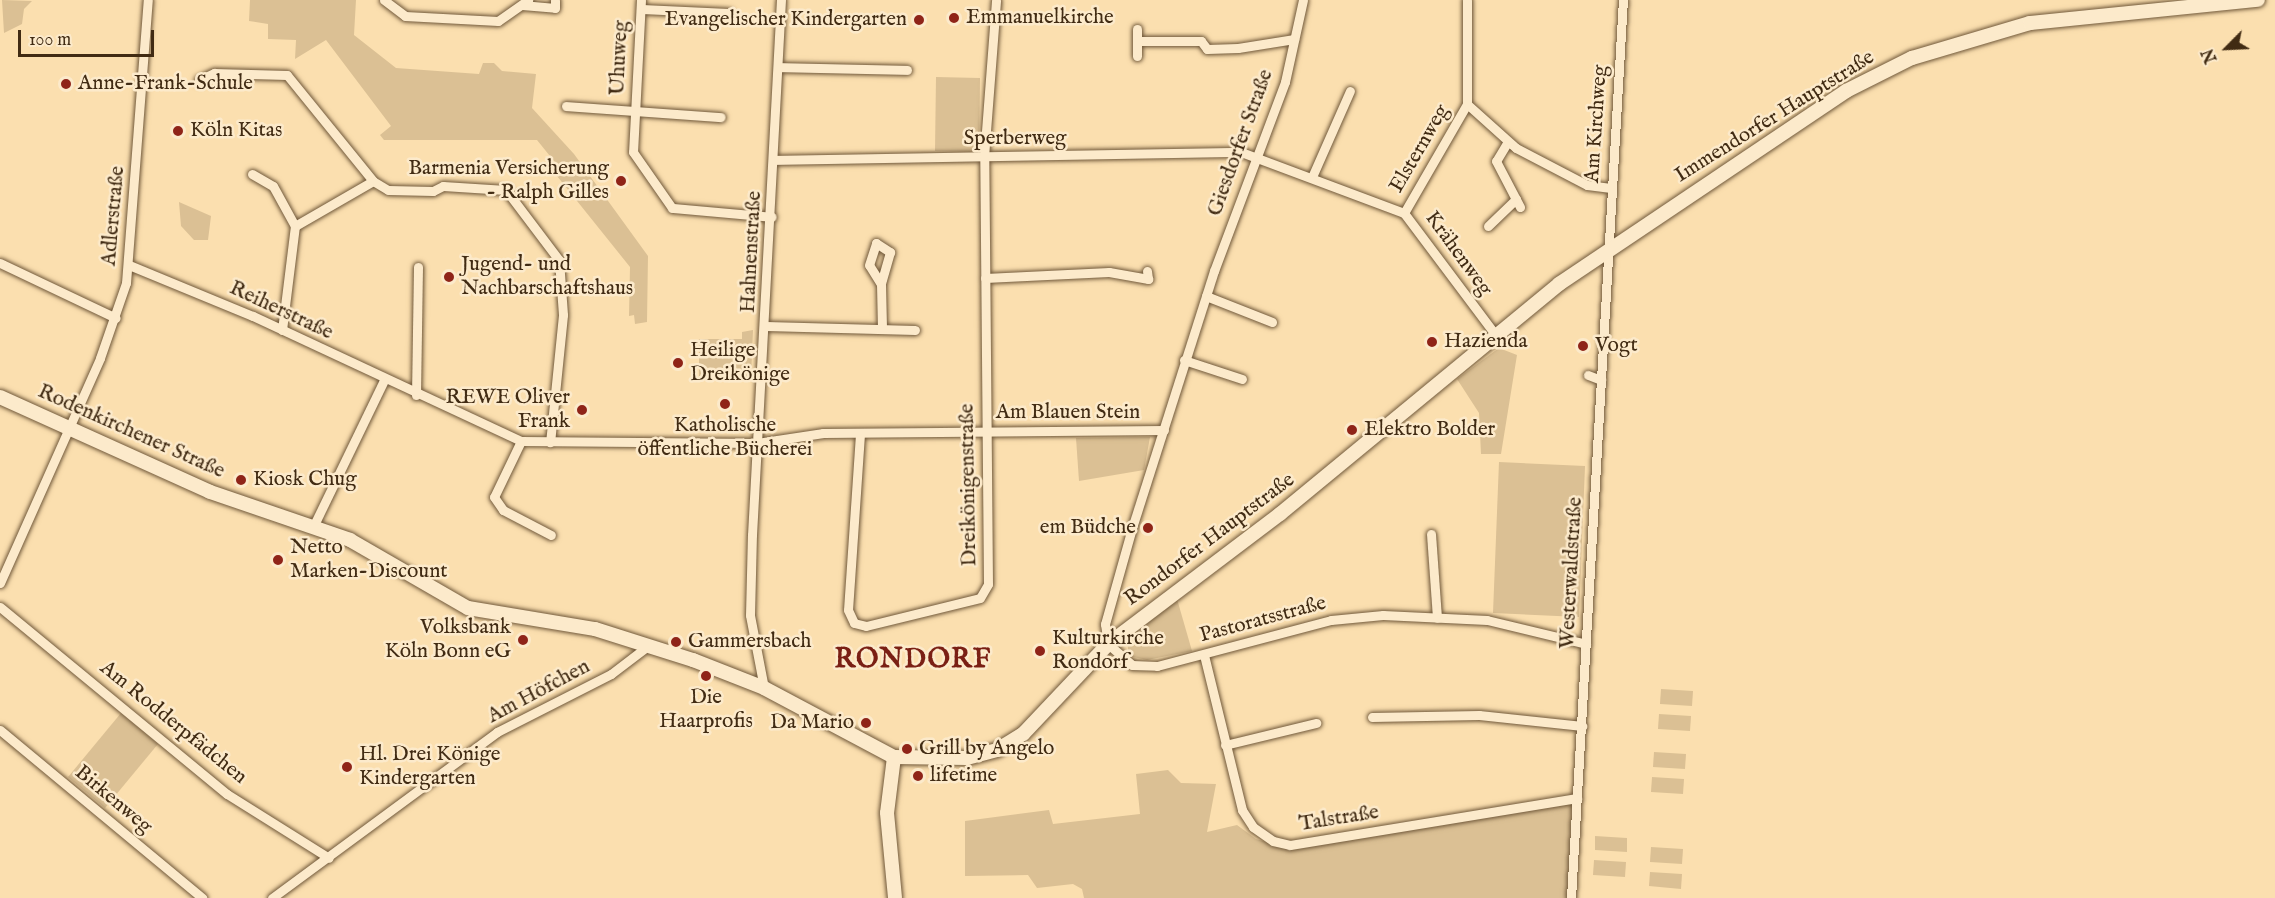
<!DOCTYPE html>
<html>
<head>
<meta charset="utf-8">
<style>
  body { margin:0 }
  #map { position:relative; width:2275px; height:898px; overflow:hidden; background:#fbdfaf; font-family:"IM FELL English",serif }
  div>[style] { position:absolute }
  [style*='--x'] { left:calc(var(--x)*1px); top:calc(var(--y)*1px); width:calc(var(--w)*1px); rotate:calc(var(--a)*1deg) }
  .green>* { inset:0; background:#dbc094 }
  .roads { filter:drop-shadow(0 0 2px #70583a) drop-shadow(0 0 2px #70583a) }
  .street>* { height:9px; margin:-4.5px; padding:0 4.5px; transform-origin:4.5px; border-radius:4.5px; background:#fceacb }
  .secondary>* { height:14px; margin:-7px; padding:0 7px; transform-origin:7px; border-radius:7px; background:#fceacb }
  .dots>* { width:16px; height:16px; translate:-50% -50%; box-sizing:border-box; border:3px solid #fceacb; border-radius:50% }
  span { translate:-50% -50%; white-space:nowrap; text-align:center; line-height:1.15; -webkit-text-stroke:5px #fceacb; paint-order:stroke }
  .poi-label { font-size:21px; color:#412b13 }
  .left { translate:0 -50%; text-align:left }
  .right { translate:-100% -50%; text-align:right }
  .street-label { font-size:21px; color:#412b13 }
  .district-label { font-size:27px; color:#7a1f14; font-weight:700; letter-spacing:1.5px }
  .north { position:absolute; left:2197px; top:18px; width:60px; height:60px; -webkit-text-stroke:4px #fceacb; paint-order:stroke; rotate:246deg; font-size:16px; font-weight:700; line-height:24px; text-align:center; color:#412b13 }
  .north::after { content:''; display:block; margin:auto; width:21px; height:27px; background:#412b13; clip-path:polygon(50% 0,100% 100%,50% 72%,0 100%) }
  .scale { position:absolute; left:18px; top:30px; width:136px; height:27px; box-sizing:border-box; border:3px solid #412b13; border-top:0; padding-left:8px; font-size:18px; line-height:21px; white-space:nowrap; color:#412b13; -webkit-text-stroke:4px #fceacb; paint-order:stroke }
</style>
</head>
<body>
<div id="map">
  <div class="green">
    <i style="clip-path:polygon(2px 0,32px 1px,24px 9px,22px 24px,4px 33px)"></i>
    <i style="clip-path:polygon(250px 0,356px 0,354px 35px,396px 68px,479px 74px,483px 63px,494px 63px,502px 71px,536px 74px,532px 108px,574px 154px,648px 256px,647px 322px,635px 324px,634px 315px,629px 316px,630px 267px,557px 176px,562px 171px,537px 140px,384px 140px,380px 135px,391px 126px,326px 40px,295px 59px,296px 40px,268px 39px,268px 24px,249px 21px)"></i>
    <i style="clip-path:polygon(936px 77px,980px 78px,979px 152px,935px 151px)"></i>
    <i style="clip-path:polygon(179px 202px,211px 216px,208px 240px,194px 240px,181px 226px)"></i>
    <i style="clip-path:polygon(753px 330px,751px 377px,699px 376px,699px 339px,742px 339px,742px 332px)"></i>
    <i style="clip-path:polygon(1499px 348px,1517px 355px,1501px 454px,1481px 454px,1479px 413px,1457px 379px)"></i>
    <i style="clip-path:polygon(1150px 437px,1144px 470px,1079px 481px,1076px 438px)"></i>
    <i style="clip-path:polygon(1499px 462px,1585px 466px,1579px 617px,1493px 613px)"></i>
    <i style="clip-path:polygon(1177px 599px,1192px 651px,1147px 660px,1129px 656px,1127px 640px)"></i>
    <i style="clip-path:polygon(1661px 689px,1693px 691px,1692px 706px,1660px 704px)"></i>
    <i style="clip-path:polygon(121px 713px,158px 744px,105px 808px,68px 777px)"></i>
    <i style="clip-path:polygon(1659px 714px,1691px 716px,1690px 731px,1658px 729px)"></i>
    <i style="clip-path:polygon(1654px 752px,1686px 754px,1685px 769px,1653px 767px)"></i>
    <i style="clip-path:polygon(1168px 770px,1181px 783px,1216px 784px,1207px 832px,1237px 825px,1256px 839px,1289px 849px,1572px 804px,1568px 898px,1084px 898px,1082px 889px,1073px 884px,1037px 888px,1028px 875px,965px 876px,965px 821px,1049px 810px,1053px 824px,1140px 814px,1136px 774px)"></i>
    <i style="clip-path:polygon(1652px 777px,1684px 779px,1683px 794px,1651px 792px)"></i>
    <i style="clip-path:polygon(1595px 836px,1627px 838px,1627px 852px,1595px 850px)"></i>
    <i style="clip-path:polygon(1651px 847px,1683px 849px,1682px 864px,1650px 862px)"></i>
    <i style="clip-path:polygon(1594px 860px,1626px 862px,1625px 877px,1593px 875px)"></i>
    <i style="clip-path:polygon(1650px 872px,1682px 874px,1681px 889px,1649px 886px)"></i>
  </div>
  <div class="roads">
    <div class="street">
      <i style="--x:384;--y:0;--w:26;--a:37"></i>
      <i style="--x:405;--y:16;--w:93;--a:3.1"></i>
      <i style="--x:498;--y:21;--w:37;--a:-35"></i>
      <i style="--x:641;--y:0;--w:152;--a:93"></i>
      <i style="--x:633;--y:152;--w:68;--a:55.1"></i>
      <i style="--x:672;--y:208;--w:100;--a:5.1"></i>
      <i style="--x:1303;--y:0;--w:84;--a:102.4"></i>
      <i style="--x:1285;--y:82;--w:202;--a:110.6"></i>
      <i style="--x:1214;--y:271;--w:270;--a:107.7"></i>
      <i style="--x:1132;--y:528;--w:100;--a:105.7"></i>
      <i style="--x:1105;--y:624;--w:20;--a:81"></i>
      <i style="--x:1108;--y:644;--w:32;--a:41"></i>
      <i style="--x:1132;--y:665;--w:25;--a:2"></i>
      <i style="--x:1157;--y:666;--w:180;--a:-14.8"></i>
      <i style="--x:1331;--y:620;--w:52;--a:-5.5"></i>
      <i style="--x:1383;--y:615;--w:104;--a:2.8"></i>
      <i style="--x:1487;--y:620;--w:102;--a:13.6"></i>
      <i style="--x:522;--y:5;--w:33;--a:5"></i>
      <i style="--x:555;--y:8;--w:8;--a:-90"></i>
      <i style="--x:641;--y:9;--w:88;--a:2.6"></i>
      <i style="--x:1137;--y:41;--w:64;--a:0"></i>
      <i style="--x:1201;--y:41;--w:10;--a:53"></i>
      <i style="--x:1207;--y:49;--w:31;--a:-2"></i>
      <i style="--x:1238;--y:48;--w:57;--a:-9.1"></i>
      <i style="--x:1137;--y:56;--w:27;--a:-90"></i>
      <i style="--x:778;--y:67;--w:129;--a:1.3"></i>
      <i style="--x:199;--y:80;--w:17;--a:-25"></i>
      <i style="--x:214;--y:73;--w:73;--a:1.6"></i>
      <i style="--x:287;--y:75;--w:136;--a:50.9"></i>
      <i style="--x:373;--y:181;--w:17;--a:31"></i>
      <i style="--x:388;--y:190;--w:45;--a:1.3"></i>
      <i style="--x:433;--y:191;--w:11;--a:-27"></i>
      <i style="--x:443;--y:186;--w:63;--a:3.6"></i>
      <i style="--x:506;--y:190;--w:88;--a:52.9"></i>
      <i style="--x:559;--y:260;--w:55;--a:85.8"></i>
      <i style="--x:563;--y:315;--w:128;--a:95.8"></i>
      <i style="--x:1467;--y:104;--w:66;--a:41.9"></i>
      <i style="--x:1516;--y:148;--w:80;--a:27.5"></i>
      <i style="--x:1587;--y:185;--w:24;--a:7"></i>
      <i style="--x:566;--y:106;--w:155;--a:4.1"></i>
      <i style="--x:1507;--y:143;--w:21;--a:121"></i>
      <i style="--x:1496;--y:161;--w:52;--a:62.4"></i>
      <i style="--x:774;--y:160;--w:467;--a:-1"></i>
      <i style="--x:1241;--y:152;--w:174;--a:20.5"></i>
      <i style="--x:1404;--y:213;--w:156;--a:53.1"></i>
      <i style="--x:252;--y:174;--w:24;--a:30"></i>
      <i style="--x:273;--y:186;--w:46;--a:61.2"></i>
      <i style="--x:1312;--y:177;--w:94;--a:-66.2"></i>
      <i style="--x:1404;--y:213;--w:126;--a:-60"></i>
      <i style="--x:1467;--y:104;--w:104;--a:-90"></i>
      <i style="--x:1488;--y:226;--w:39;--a:-44"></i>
      <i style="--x:0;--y:263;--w:128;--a:25.4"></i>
      <i style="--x:129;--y:265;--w:134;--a:22.4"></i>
      <i style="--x:253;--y:316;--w:296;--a:25"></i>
      <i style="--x:521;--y:441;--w:236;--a:0.5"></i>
      <i style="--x:757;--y:443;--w:67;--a:-8.6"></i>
      <i style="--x:823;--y:433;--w:341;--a:-0.5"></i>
      <i style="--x:985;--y:278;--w:124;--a:-2.8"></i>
      <i style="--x:1109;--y:272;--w:40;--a:10"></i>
      <i style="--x:1148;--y:279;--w:8;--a:-97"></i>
      <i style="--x:881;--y:284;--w:22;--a:-122"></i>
      <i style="--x:869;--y:265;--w:23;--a:-72"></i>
      <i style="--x:876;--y:243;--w:17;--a:33"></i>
      <i style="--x:890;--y:252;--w:33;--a:106"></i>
      <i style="--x:881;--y:284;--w:44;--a:88.7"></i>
      <i style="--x:1206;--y:296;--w:71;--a:21.5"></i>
      <i style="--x:766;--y:326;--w:149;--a:1.5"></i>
      <i style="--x:282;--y:330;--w:105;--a:-82.9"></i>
      <i style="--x:295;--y:226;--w:90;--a:-30"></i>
      <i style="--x:1184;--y:360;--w:61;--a:18.1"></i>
      <i style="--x:1588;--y:375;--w:14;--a:21"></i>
      <i style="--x:416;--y:395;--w:128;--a:-89.1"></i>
      <i style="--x:860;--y:434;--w:176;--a:93.9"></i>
      <i style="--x:848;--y:610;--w:14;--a:65"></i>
      <i style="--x:854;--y:623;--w:12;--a:14"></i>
      <i style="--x:866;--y:626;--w:117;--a:-13.8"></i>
      <i style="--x:980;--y:598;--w:16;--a:-60"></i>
      <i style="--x:988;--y:584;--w:427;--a:-90.5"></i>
      <i style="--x:984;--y:157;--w:157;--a:-85.6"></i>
      <i style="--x:521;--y:441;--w:62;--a:115.7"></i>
      <i style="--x:494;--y:497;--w:16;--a:55"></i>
      <i style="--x:503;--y:510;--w:54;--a:27.5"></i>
      <i style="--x:314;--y:525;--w:161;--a:-64.2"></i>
      <i style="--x:1431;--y:534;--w:84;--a:85.9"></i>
      <i style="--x:0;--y:583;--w:246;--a:-66"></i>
      <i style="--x:100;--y:358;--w:79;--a:-70.9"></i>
      <i style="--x:126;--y:283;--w:284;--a:-85.6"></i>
      <i style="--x:0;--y:607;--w:294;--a:39.5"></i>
      <i style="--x:227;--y:794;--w:120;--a:32.1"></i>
      <i style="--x:1204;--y:655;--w:160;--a:76.2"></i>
      <i style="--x:1242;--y:810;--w:20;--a:57"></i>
      <i style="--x:1253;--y:827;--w:24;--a:35"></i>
      <i style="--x:1273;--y:841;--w:17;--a:13"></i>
      <i style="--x:1290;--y:845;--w:291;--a:-9.3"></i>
      <i style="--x:764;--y:688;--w:74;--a:-100.9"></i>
      <i style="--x:750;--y:615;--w:80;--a:-88.6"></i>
      <i style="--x:752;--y:535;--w:536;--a:-86.9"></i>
      <i style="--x:1372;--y:717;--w:107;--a:-1.1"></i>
      <i style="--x:1479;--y:715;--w:104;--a:6.1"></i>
      <i style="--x:0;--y:730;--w:263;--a:39.7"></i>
      <i style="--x:1225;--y:745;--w:94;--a:-13.6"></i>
      <i style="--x:272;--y:898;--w:280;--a:-36.4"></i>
      <i style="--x:497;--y:732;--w:128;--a:-27"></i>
      <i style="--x:611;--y:674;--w:48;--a:-37.3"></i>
      <i style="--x:1571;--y:898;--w:900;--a:-86.69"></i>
    </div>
    <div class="secondary">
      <i style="--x:0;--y:397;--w:230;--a:24.3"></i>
      <i style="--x:210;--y:492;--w:148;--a:18.9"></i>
      <i style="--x:350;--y:540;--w:136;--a:30"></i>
      <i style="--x:468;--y:608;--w:129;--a:9.4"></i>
      <i style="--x:595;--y:629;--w:103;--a:17.6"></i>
      <i style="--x:693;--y:660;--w:76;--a:21.5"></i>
      <i style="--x:764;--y:688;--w:147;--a:28"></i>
      <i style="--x:894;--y:757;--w:73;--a:0.8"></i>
      <i style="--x:967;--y:758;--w:31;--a:-15"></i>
      <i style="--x:997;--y:750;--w:31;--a:-32"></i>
      <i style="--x:1023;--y:734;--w:124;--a:-46.6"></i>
      <i style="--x:1108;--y:644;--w:216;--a:-37.1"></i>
      <i style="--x:1280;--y:514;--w:362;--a:-39.5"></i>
      <i style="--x:1559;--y:284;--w:346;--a:-33.9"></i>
      <i style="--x:1846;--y:91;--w:74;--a:-26.6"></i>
      <i style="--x:1912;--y:58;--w:123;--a:-16.5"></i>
      <i style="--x:2030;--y:23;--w:229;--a:-5.8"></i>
      <i style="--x:894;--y:757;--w:56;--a:97.1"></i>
      <i style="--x:887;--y:813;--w:85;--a:84.6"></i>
    </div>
  </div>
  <div class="dots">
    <i style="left:954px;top:18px;background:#8f2418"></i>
    <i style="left:919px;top:20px;background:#8f2418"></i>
    <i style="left:66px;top:84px;background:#8f2418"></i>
    <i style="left:178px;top:131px;background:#8f2418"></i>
    <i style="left:621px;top:181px;background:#8f2418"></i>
    <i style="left:449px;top:277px;background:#8f2418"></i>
    <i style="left:1432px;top:342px;background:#8f2418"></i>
    <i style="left:1583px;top:346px;background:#8f2418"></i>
    <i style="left:678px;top:363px;background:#8f2418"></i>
    <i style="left:725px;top:404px;background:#8f2418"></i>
    <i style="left:582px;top:410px;background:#8f2418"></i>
    <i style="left:1352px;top:430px;background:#8f2418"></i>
    <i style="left:241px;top:480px;background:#8f2418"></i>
    <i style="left:1148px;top:528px;background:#8f2418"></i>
    <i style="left:278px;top:560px;background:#8f2418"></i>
    <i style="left:523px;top:640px;background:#8f2418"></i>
    <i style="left:676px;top:642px;background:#8f2418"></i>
    <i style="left:1040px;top:651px;background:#8f2418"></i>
    <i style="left:706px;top:676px;background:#8f2418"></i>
    <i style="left:866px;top:723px;background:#8f2418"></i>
    <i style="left:907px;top:749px;background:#8f2418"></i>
    <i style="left:347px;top:767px;background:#8f2418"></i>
    <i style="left:918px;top:776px;background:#8f2418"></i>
  </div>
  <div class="poi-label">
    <span class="left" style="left:966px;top:18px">Emmanuelkirche</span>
    <span class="right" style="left:907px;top:20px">Evangelischer Kindergarten</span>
    <span class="left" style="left:78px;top:84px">Anne-Frank-Schule</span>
    <span class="left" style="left:190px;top:131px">Köln Kitas</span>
    <span class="right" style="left:609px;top:181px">Barmenia Versicherung<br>- Ralph Gilles</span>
    <span class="left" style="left:461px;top:277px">Jugend- und<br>Nachbarschaftshaus</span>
    <span class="left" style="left:1444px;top:342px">Hazienda</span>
    <span class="left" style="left:1595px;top:346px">Vogt</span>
    <span class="left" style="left:690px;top:363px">Heilige<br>Dreikönige</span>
    <span class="right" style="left:570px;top:410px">REWE Oliver<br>Frank</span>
    <span style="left:725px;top:438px">Katholische<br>öffentliche Bücherei</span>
    <span class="left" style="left:1364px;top:430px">Elektro Bolder</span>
    <span class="left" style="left:253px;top:480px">Kiosk Chug</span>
    <span class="right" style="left:1136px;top:528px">em Büdche</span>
    <span class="left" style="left:290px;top:560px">Netto<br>Marken-Discount</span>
    <span class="right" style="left:511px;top:640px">Volksbank<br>Köln Bonn eG</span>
    <span class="left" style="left:1052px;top:651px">Kulturkirche<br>Rondorf</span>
    <span class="left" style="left:688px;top:642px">Gammersbach</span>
    <span style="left:706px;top:710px">Die<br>Haarprofis</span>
    <span class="right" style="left:854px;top:723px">Da Mario</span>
    <span class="left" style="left:919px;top:749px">Grill by Angelo</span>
    <span class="left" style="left:359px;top:767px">Hl. Drei Könige<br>Kindergarten</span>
    <span class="left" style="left:930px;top:776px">lifetime</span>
  </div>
  <div class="street-label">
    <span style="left:620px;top:58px;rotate:-87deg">Uhuweg</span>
    <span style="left:1775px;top:117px;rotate:-32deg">Immendorfer Hauptstraße</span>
    <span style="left:1597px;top:124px;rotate:-86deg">Am Kirchweg</span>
    <span style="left:1015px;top:139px">Sperberweg</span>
    <span style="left:1241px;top:143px;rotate:-70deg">Giesdorfer Straße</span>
    <span style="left:1420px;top:149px;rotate:-60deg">Elsternweg</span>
    <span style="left:114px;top:216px;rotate:-85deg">Adlerstraße</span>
    <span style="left:752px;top:252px;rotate:-87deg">Hahnenstraße</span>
    <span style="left:1458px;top:254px;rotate:54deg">Krähenweg</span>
    <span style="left:281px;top:311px;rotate:25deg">Reiherstraße</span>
    <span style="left:1068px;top:413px">Am Blauen Stein</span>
    <span style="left:131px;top:432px;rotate:24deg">Rodenkirchener Straße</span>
    <span style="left:969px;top:485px;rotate:-91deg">Dreikönigenstraße</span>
    <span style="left:1210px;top:540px;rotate:-37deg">Rondorfer Hauptstraße</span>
    <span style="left:1572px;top:573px;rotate:-87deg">Westerwaldstraße</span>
    <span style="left:1263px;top:620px;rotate:-15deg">Pastoratsstraße</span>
    <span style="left:539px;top:692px;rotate:-28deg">Am Höfchen</span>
    <span style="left:173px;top:723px;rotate:39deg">Am Rodderpfädchen</span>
    <span style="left:113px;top:800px;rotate:40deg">Birkenweg</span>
    <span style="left:1339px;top:819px;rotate:-9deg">Talstraße</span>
  </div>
  <div class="district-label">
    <span style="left:913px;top:661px">RONDORF</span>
  </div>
  <div class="north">N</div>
  <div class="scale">100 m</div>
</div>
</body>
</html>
